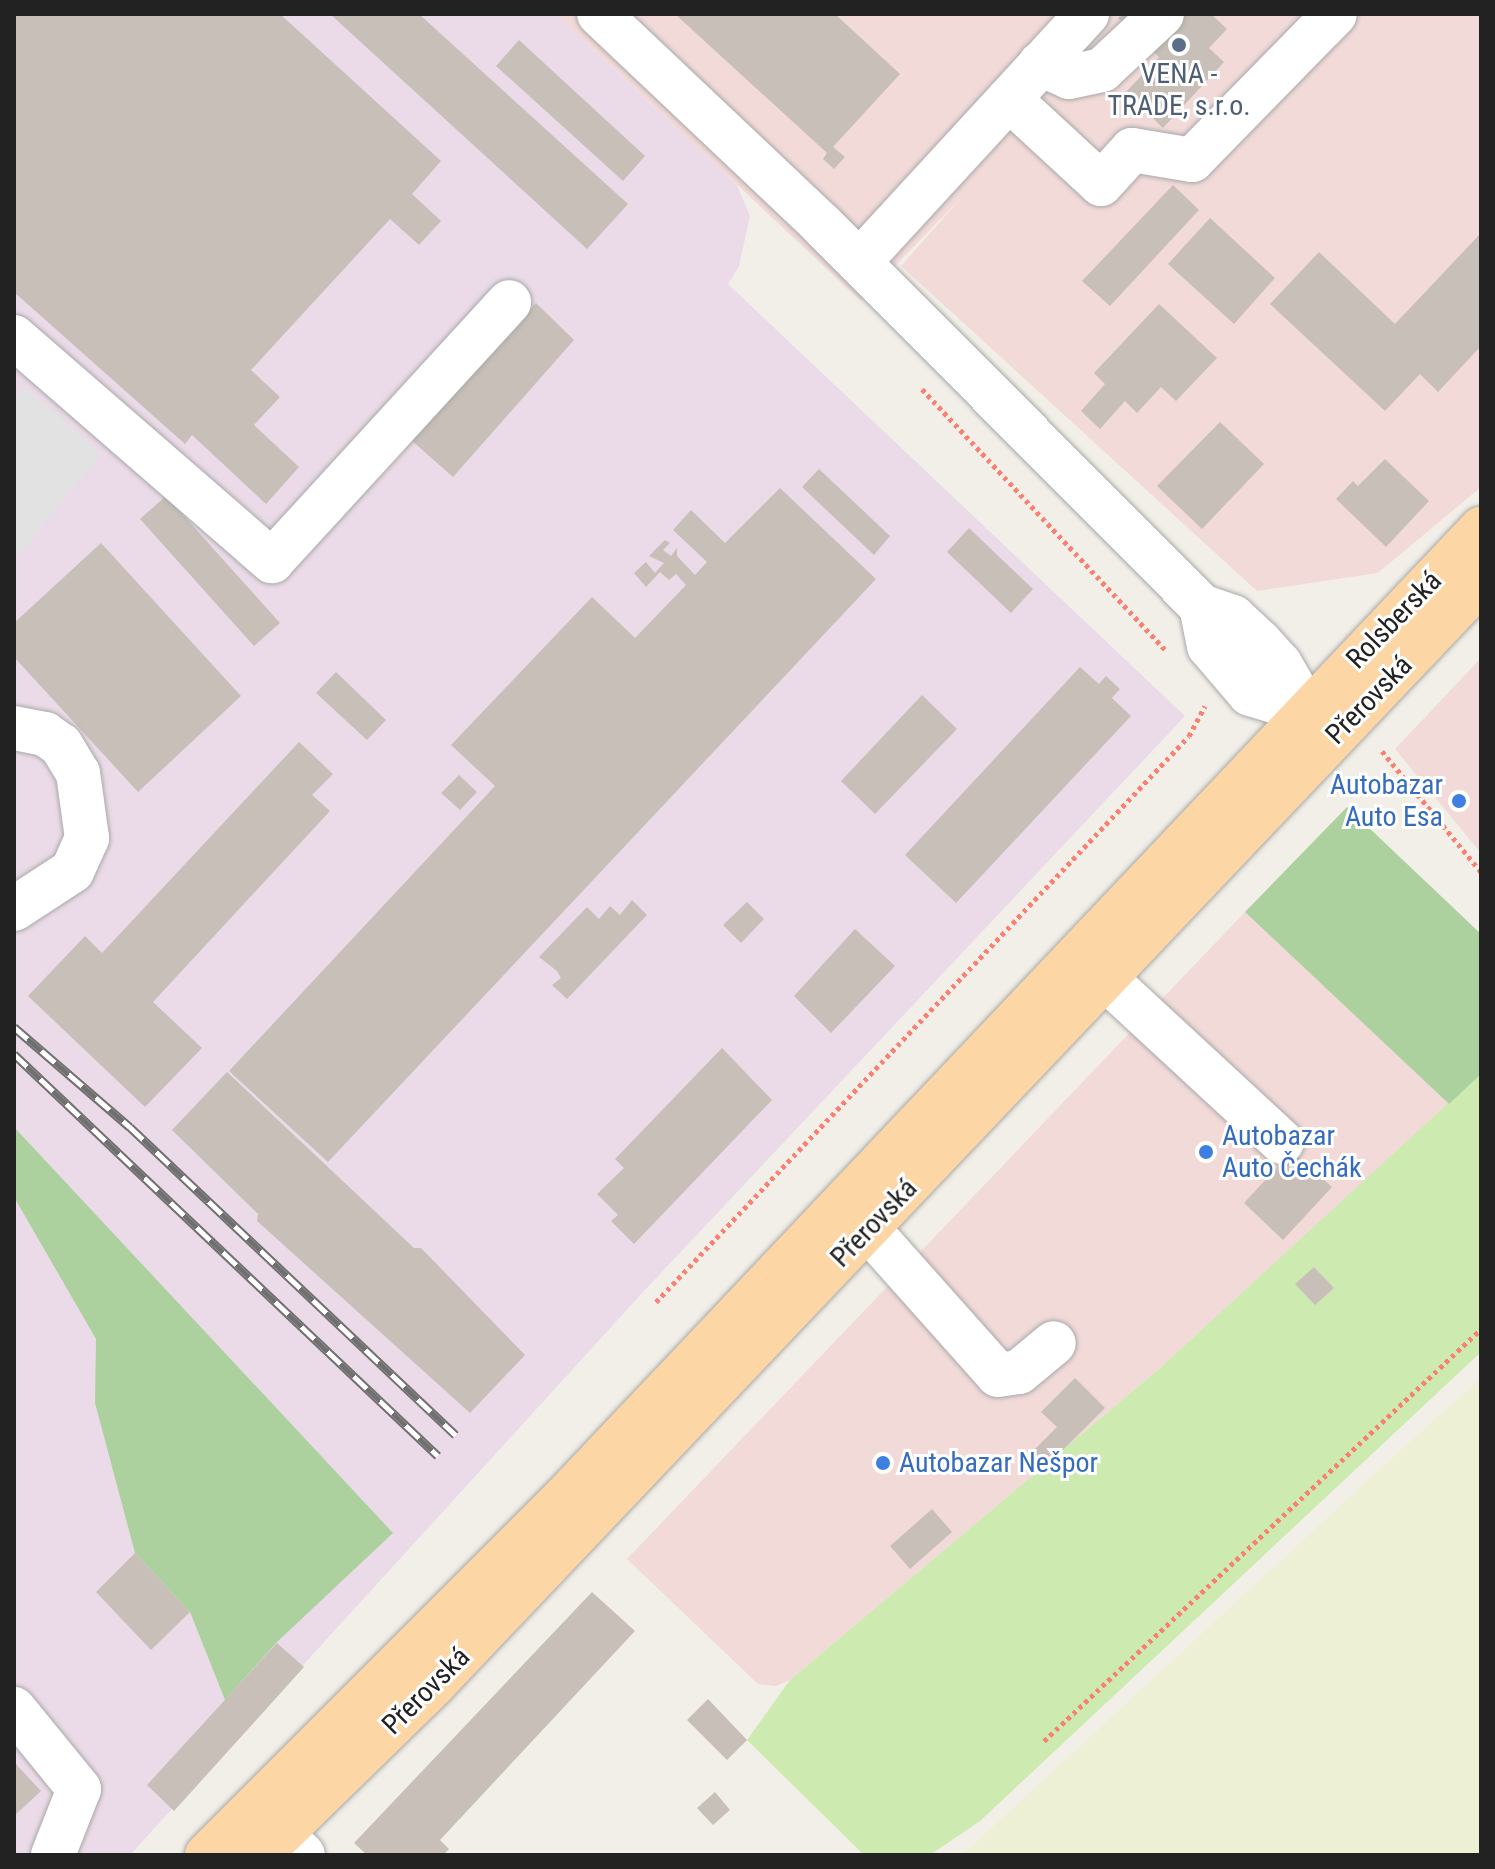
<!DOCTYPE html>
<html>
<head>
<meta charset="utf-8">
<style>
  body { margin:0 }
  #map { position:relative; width:1495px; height:1869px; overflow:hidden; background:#f2efe9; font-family:"Roboto Condensed",sans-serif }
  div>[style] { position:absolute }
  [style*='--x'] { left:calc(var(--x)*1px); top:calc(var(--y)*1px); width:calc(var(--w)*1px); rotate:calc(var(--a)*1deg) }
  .commercial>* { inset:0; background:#f2dad9 }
  .industrial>* { inset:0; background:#ebdbe8 }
  .farmland>* { inset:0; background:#eef0d5 }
  .grass>* { inset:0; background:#cdebb0 }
  .forest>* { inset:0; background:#add19e }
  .parking>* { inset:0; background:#e2e2e2 }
  .building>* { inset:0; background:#c7bfb8 }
  .path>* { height:5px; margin-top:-2.5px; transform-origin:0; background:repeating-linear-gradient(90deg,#fa8072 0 4px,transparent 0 8px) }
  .roads { filter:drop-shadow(0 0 2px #a9a9a9) drop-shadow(0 0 2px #a9a9a9) }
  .minor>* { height:44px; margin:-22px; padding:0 22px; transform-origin:22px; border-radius:22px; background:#fff }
  .major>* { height:44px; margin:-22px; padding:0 22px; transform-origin:22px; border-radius:22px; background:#fcd6a4 }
  .rail>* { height:9px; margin-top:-4.5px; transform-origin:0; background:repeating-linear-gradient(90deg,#fff 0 18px,#707070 0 36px); box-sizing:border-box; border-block:2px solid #707070 }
  .dots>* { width:22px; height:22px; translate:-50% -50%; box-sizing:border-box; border:4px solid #fff; border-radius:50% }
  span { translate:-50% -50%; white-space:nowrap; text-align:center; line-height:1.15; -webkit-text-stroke:6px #fff; paint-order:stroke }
  .service-label { font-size:28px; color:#4e5e75 }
  .street-label { font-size:28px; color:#222 }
  .shop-label { font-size:28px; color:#366cbe }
  .right { translate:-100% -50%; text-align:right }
  .left { translate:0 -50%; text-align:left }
  .frame { position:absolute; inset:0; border:16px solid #222; pointer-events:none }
</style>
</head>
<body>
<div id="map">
  <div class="commercial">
    <i style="clip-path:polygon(555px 14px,1481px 14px,1481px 487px,1378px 573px,1257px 591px,901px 266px,962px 197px,861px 301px)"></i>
    <i style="clip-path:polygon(1481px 658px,1481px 853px,1395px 749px)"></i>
    <i style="clip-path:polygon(1245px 912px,1449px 1104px,1160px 1368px,790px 1680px,776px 1686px,758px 1684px,627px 1559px)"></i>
  </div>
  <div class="industrial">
    <i style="clip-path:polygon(14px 14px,555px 14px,737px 185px,750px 216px,739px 266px,728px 284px,1185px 716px,644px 1291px,130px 1855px,14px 1855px)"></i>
  </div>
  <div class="farmland">
    <i style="clip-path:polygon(1481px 1378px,1481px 1855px,962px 1855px,1396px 1454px)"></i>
  </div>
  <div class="grass">
    <i style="clip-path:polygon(1481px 1073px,1481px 1352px,980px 1821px,930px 1855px,864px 1855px,747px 1740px,790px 1680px,1160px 1368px)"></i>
  </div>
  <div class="forest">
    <i style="clip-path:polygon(1347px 807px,1481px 934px,1481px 1074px,1449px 1104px,1245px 912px)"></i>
    <i style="clip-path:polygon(14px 1127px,393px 1533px,277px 1642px,225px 1700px,190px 1612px,135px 1553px,95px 1403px,96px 1339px,14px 1197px)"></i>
  </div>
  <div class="parking">
    <i style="clip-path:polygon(25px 386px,101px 454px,15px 559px,14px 399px)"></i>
  </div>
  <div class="building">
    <i style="clip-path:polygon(14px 14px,280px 14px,441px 161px,412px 194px,441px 221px,419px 245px,390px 219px,251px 370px,280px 397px,254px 425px,299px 467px,266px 504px,192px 435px,185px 444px,14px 292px)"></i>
    <i style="clip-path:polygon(330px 14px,419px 14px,628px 204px,587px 249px)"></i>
    <i style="clip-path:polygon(675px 14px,835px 14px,900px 74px,833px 147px,845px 157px,834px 169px,823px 159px,827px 153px)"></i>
    <i style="clip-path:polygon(1122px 14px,1211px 14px,1227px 29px,1209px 48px,1224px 62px,1163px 128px,1126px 92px,1159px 57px,1118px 18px)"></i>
    <i style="clip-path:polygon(519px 40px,645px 156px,623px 181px,496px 66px)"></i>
    <i style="clip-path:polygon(1173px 185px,1199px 210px,1110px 306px,1082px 281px)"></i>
    <i style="clip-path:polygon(1210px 218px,1275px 278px,1234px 324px,1168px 264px)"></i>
    <i style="clip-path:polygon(1481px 233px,1481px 346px,1438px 392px,1420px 374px,1385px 411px,1270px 304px,1319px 252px,1395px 324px)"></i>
    <i style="clip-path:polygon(536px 303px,574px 340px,453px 477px,411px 440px)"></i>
    <i style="clip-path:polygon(1159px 304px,1217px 358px,1176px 401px,1161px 387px,1137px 413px,1125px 401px,1100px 429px,1081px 411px,1105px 384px,1094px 373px)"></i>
    <i style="clip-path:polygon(1220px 422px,1264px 464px,1202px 529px,1157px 486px)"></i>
    <i style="clip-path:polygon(1385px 459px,1429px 501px,1386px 547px,1336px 499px,1353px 481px,1358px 486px)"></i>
    <i style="clip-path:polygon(819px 469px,890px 536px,874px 555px,802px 487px)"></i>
    <i style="clip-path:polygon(780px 488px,876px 579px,328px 1162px,229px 1071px,495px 786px,451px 745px,592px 597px,635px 638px,686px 585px,676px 574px,669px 580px,660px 572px,646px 587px,634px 573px,646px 562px,655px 573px,664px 563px,649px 556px,665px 540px,670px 543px,663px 550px,671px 556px,677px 548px,677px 556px,695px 575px,707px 562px,673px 530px,691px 510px,725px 543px)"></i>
    <i style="clip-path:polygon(166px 496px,280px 623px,254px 646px,140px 519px)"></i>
    <i style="clip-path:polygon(969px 528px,1033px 589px,1011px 613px,947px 552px)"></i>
    <i style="clip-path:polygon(101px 543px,241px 696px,138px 792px,14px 657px,14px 623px)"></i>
    <i style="clip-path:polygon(1080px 667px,1099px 684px,1106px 676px,1120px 689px,1112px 698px,1131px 716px,956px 903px,905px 855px)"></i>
    <i style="clip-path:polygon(336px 672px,386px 720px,367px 740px,316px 693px)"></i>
    <i style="clip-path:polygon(922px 695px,957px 729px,875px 814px,841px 781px)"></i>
    <i style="clip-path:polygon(299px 742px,333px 774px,312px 795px,330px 811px,153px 1002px,202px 1048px,145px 1107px,28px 996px,85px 936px,102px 953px)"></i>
    <i style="clip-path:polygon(459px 775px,477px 792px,460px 810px,441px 793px)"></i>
    <i style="clip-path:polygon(632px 900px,647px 915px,567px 999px,552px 985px,561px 978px,557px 971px,539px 957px,587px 907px,599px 919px,610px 906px,620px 915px)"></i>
    <i style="clip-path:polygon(747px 902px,764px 919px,741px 943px,723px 925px)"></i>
    <i style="clip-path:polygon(855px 929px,895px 966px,831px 1033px,794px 996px)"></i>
    <i style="clip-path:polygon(722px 1048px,772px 1100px,634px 1244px,611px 1221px,618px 1215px,597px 1194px,624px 1168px,615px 1159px)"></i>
    <i style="clip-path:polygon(227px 1072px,414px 1248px,421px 1248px,525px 1355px,470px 1413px,257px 1221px,258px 1214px,172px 1130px)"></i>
    <i style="clip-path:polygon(1292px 1151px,1332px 1187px,1283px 1240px,1244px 1203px)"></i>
    <i style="clip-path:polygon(1314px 1267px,1334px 1288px,1315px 1305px,1295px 1284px)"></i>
    <i style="clip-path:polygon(1075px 1378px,1105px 1408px,1046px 1467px,1032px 1452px,1057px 1427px,1041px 1412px)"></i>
    <i style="clip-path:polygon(932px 1509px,952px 1532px,910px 1569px,890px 1546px)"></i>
    <i style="clip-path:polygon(135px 1553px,190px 1612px,151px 1650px,96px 1592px)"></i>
    <i style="clip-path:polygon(592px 1592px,635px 1631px,440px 1840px,449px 1849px,443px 1855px,367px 1855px,354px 1843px)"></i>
    <i style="clip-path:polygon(277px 1643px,304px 1667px,174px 1811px,147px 1785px)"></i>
    <i style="clip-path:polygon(708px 1699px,747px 1740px,727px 1760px,687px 1720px)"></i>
    <i style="clip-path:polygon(14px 1762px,41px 1791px,14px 1816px)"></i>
    <i style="clip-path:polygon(715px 1792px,730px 1810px,713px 1825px,697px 1808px)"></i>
  </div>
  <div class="path">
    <i style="--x:922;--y:389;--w:358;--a:47"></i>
    <i style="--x:1382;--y:751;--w:156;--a:50.7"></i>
    <i style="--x:656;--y:1302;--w:777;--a:-46.72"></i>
    <i style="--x:1189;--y:736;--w:34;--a:-62"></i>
    <i style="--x:1044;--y:1741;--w:601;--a:-43.31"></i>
  </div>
  <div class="roads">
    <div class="minor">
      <i style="--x:599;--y:14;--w:307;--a:43.4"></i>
      <i style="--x:822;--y:225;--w:537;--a:45.15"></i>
      <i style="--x:1201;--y:606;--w:34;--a:19"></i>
      <i style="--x:1233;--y:617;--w:35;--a:43"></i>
      <i style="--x:1259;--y:641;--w:31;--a:48"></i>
      <i style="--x:1280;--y:664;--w:54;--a:60.1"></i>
      <i style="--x:1307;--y:711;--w:37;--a:46"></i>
      <i style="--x:1040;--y:64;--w:32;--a:24"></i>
      <i style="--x:1069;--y:77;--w:34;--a:-12"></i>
      <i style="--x:1102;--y:70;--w:82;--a:-43"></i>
      <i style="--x:1009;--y:99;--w:125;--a:42.7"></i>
      <i style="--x:1101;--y:184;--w:46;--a:-47.6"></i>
      <i style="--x:1132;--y:150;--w:61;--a:9.5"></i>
      <i style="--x:1192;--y:160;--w:204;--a:-45.6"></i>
      <i style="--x:859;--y:262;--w:337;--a:-47.4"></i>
      <i style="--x:14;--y:337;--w:342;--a:41"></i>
      <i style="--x:272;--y:561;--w:351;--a:-47.5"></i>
      <i style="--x:1201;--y:606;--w:41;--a:78.7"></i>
      <i style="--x:1209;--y:646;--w:63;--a:49.5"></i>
      <i style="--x:1250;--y:694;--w:59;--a:16.6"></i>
      <i style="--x:14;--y:728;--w:32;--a:11"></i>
      <i style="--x:45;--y:734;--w:19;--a:35"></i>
      <i style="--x:61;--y:745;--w:33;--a:59"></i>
      <i style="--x:78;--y:773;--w:66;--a:82.1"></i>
      <i style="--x:87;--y:838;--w:36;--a:114"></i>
      <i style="--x:72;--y:871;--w:69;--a:146.8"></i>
      <i style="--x:1108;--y:981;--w:237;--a:42.8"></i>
      <i style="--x:868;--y:1229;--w:195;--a:48.3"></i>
      <i style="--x:998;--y:1375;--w:21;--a:-8"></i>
      <i style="--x:1019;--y:1372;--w:45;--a:-39.6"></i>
      <i style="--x:14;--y:1709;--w:103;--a:50.9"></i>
      <i style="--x:79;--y:1789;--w:71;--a:111.5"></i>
      <i style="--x:256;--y:1810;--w:65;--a:43.8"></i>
    </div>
    <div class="major">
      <i style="--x:207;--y:1855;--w:506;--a:-45"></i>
      <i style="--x:565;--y:1497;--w:1333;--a:-46.58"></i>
      <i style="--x:259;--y:1855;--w:243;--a:-44.3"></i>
      <i style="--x:433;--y:1685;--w:1521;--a:-46.46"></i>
    </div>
  </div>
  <div class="rail">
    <i style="--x:14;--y:1027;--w:153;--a:40.8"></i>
    <i style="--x:130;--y:1127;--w:448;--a:43.4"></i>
    <i style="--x:14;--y:1054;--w:584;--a:43.47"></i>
  </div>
  <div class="dots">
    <i style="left:1179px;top:45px;background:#5c6f8a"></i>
    <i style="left:1459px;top:801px;background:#3f7fe0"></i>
    <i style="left:1206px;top:1152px;background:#3f7fe0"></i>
    <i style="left:883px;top:1463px;background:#3f7fe0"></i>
  </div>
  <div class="service-label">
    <span style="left:1179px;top:90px">VENA -<br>TRADE, s.r.o.</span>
  </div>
  <div class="street-label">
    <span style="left:1394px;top:620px;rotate:-46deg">Rolsberská</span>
    <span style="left:1369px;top:700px;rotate:-46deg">Přerovská</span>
    <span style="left:874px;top:1223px;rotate:-46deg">Přerovská</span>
    <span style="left:426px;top:1691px;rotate:-45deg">Přerovská</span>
  </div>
  <div class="shop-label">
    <span class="right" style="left:1443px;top:801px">Autobazar<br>Auto Esa</span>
    <span class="left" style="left:1222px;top:1152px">Autobazar<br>Auto Čechák</span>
    <span class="left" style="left:899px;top:1463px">Autobazar Nešpor</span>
  </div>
  <div class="frame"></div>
</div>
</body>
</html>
